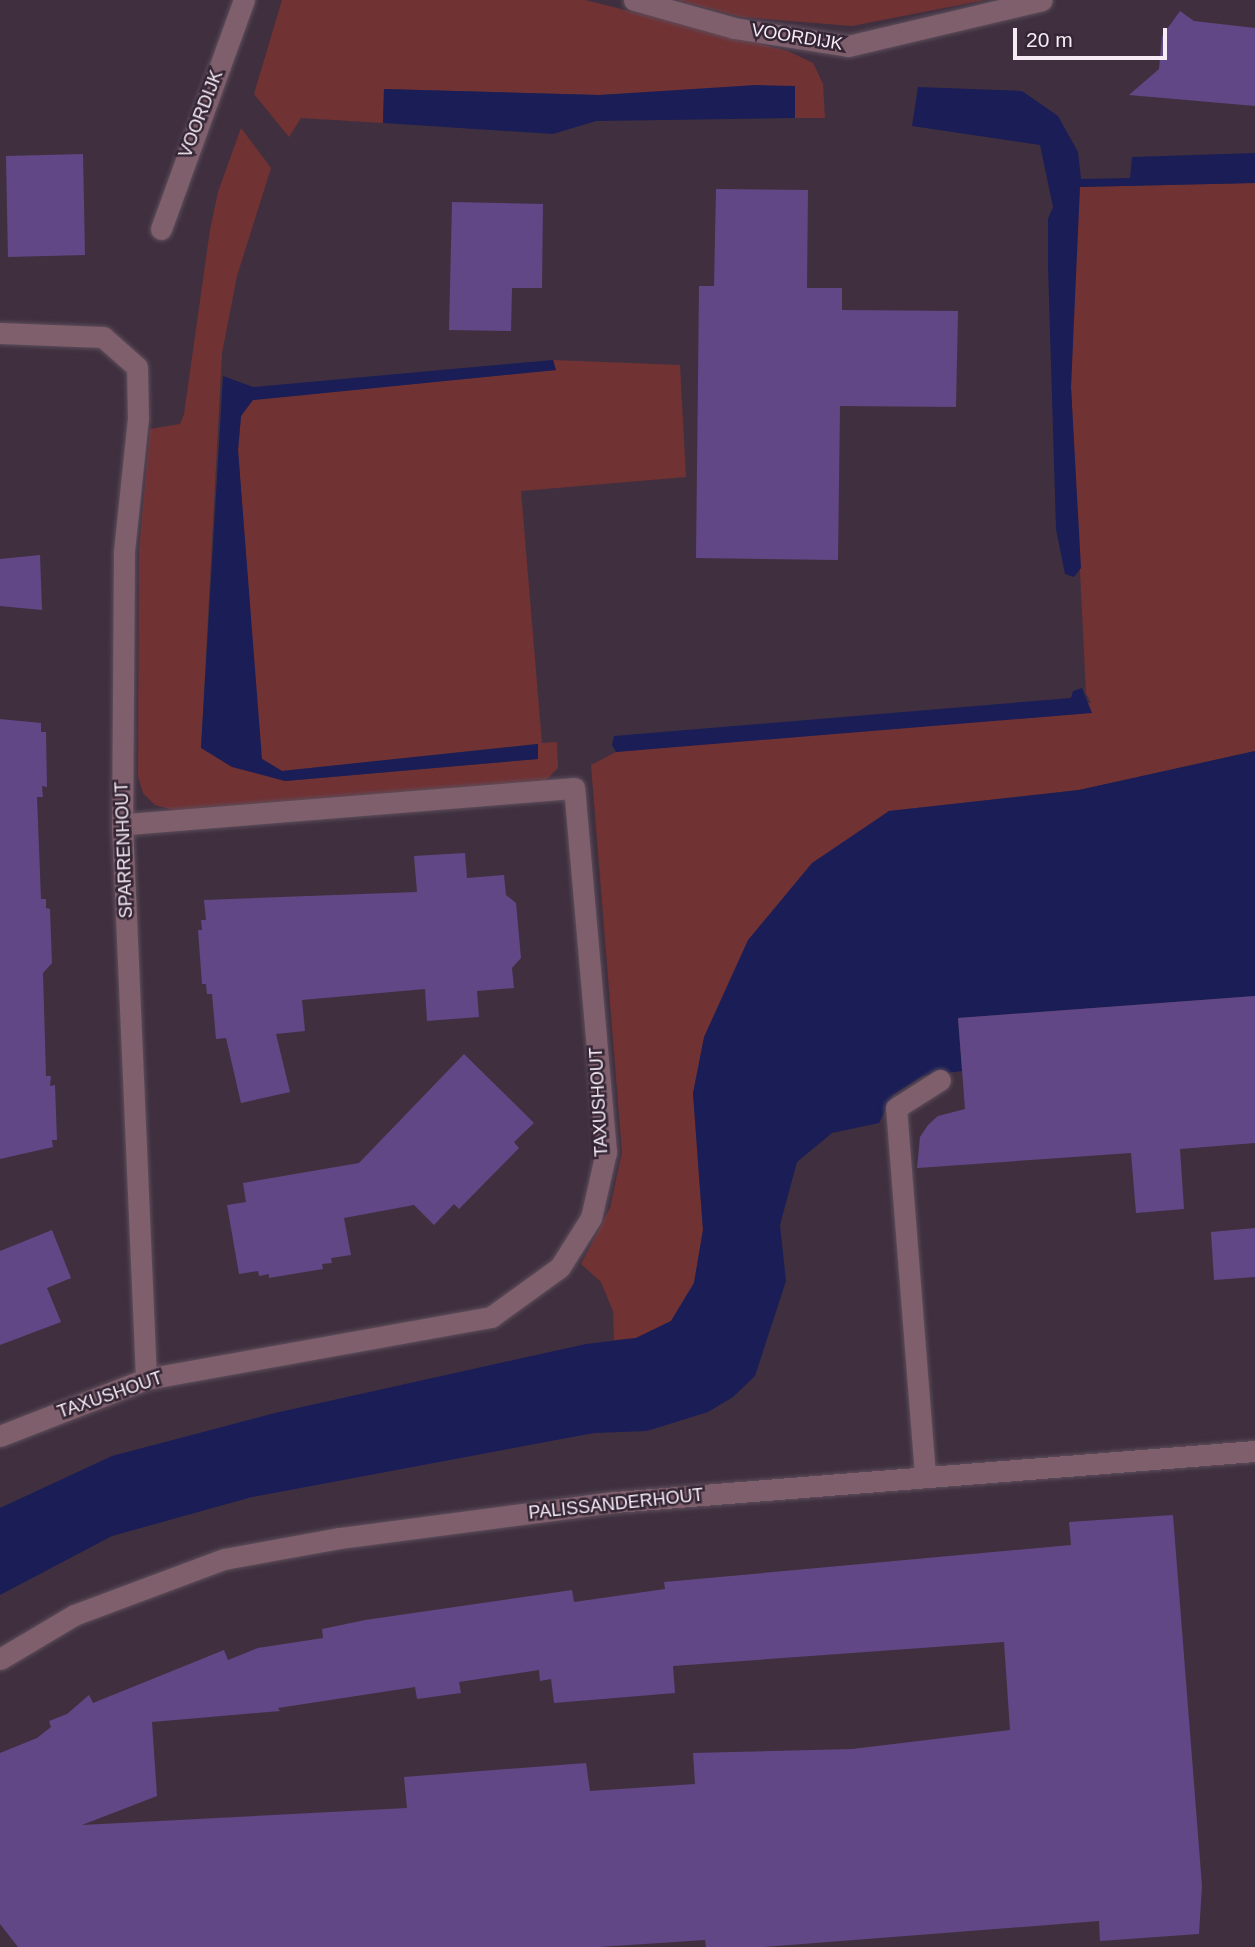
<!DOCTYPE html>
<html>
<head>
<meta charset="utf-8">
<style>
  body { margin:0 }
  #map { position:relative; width:1255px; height:1947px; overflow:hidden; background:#40303f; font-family:Helvetica,sans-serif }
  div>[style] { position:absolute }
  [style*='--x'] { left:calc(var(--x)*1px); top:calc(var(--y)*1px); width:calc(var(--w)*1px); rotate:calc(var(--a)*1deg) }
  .green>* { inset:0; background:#713234 }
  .water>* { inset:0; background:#1a1d56 }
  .building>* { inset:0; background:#614785 }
  .roads { filter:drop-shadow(0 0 2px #5d4e5c) drop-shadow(0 0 2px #5d4e5c) }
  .lane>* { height:21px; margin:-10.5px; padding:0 10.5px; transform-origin:10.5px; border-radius:10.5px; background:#7f5f6b }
  .street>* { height:21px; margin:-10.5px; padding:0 10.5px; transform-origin:10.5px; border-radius:10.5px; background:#7f5f6b }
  span { translate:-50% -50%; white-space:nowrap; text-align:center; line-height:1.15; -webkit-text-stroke:5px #352635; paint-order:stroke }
  .street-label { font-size:18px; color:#f7ecf6 }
  .scale { position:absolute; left:1013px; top:28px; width:154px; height:32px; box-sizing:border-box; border:4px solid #f7ecf6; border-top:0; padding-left:9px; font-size:21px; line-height:24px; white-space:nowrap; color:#f7ecf6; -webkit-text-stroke:5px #352635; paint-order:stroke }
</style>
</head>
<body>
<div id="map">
  <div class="green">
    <i style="clip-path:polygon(282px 0,585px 0,788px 51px,813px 63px,823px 84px,825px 118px,795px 118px,794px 86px,599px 95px,384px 89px,383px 123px,301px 118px,289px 137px,254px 94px)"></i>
    <i style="clip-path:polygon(677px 0,985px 0,852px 26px,741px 17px)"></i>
    <i style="clip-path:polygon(241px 128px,271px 168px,237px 276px,222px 353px,201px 748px,285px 781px,538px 759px,537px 744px,282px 771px,261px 758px,238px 450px,241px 416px,252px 400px,556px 370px,553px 360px,680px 365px,686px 477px,521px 491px,542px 743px,557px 742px,558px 768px,546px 780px,173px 810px,155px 805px,143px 793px,138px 777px,139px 550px,150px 429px,180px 424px,184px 414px,210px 230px,218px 192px)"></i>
    <i style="clip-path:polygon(1255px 183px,1255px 751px,1079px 790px,889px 811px,693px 1093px,703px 1230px,694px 1283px,671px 1321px,636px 1338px,614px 1340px,613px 1311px,601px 1282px,581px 1264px,610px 1208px,622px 1152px,591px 765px,616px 752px,1091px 703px,1086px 693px,1071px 387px,1077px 196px,1080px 187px)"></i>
  </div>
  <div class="water">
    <i style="clip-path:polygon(756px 85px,795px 86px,795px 118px,596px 121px,553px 134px,383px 123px,384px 89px,599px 95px)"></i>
    <i style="clip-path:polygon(918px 87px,1022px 91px,1058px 116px,1078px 152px,1081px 179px,1130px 178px,1132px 157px,1255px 153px,1255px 183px,1080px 187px,1071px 387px,1081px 568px,1074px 577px,1065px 574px,1056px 529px,1048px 266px,1048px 219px,1053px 207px,1040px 145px,912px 126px)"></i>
    <i style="clip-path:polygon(553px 360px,556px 370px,253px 400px,241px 416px,238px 450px,262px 759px,282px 771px,538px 744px,538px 759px,285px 781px,232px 767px,201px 748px,223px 376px,253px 387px)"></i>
    <i style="clip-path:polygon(1082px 688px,1092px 713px,616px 752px,612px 745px,614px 736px,1071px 698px,1073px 691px)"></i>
    <i style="clip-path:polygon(1255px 751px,1255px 996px,958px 1018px,962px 1071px,923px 1076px,893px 1095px,879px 1123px,832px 1133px,797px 1162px,780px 1225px,786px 1281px,755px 1376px,733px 1397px,708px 1412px,647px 1431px,594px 1433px,252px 1497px,112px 1536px,0 1595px,0 1508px,112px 1456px,275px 1413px,586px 1344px,636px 1338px,671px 1321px,694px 1283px,703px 1230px,693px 1093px,704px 1037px,748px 940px,812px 863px,889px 811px,1079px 790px)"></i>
  </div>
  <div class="building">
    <i style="clip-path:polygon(1180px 11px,1194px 21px,1255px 28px,1255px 106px,1129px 95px,1159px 69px,1162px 36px)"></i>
    <i style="clip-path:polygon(83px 154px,85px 255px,8px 257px,6px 156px)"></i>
    <i style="clip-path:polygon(716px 189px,808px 190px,807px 288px,842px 288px,842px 310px,958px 311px,956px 407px,840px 406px,838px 560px,696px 558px,699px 286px,714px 286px)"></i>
    <i style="clip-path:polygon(452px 202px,543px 204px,542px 288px,512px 288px,511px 331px,449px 330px)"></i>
    <i style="clip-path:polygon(40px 555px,42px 610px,0 606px,0 559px)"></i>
    <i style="clip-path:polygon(0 719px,41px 723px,41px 732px,46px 732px,47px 787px,42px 786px,43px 797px,37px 797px,41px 899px,46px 899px,46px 908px,50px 909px,52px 963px,43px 973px,46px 1076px,51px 1076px,50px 1086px,55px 1085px,57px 1140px,52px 1140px,53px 1147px,0 1159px)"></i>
    <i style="clip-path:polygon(465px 853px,467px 878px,504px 875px,506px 895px,516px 903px,521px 958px,512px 968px,514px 988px,477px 991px,479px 1017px,427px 1021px,425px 989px,302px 1000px,305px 1031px,276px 1034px,290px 1092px,241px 1103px,226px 1038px,216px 1039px,212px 994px,207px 994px,206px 984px,202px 984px,198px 930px,202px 930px,201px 920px,206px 920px,204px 900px,417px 892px,414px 856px)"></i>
    <i style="clip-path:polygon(1255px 996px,1255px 1143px,1180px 1149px,1184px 1209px,1136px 1213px,1131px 1153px,917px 1168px,920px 1137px,928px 1125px,938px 1116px,965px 1109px,958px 1018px)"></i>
    <i style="clip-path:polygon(464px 1054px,534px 1123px,514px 1142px,519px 1148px,459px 1209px,454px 1204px,434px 1225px,414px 1205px,344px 1218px,351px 1255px,331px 1258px,332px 1263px,322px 1264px,323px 1269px,269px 1278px,269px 1274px,259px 1276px,258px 1271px,239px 1274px,227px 1205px,246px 1202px,243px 1183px,359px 1163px)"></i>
    <i style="clip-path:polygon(1255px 1228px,1255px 1277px,1214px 1280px,1211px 1232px)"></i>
    <i style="clip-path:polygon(52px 1230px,71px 1278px,47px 1288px,61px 1322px,0 1345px,0 1251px)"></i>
    <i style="clip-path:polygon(evenodd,1173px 1515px,1202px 1886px,1199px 1934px,1100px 1941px,1099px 1921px,764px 1947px,706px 1947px,705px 1940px,599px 1947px,18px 1947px,0 1924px,0 1753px,37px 1738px,51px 1727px,49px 1721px,67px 1714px,89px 1695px,93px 1703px,224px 1650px,228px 1660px,258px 1648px,323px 1638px,322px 1629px,365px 1620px,572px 1590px,574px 1602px,665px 1589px,664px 1582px,1071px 1545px,1069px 1522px,1173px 1515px,1004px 1642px,1010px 1730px,852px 1749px,693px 1753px,695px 1784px,590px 1791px,586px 1763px,404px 1777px,407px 1808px,82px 1825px,157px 1796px,152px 1722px,280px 1711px,278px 1708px,415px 1687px,417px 1699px,461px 1693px,459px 1682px,539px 1670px,540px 1681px,551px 1679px,554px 1703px,675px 1693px,673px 1666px,1004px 1642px)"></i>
  </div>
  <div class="roads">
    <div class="lane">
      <i style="--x:634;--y:0;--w:104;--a:15.6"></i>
      <i style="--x:734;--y:28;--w:115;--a:9"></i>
      <i style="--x:848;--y:46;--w:199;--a:-13.3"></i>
      <i style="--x:925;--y:1475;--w:368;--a:-94.5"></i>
      <i style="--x:896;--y:1108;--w:52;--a:-32.5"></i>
    </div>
    <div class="street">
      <i style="--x:161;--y:229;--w:244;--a:-70.1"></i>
      <i style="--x:0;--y:333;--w:103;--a:2.2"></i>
      <i style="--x:103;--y:337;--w:45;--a:41.4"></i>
      <i style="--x:137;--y:367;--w:51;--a:88.9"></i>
      <i style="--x:138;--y:418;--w:134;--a:96"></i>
      <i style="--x:124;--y:551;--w:273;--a:90.4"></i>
      <i style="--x:122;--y:824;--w:556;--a:87.52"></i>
      <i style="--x:0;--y:1436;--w:157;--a:-21.3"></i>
      <i style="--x:146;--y:1379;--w:351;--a:-10.2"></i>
      <i style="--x:491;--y:1317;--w:85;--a:-35.9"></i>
      <i style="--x:560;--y:1267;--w:58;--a:-57.7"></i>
      <i style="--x:591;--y:1218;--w:68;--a:-77.2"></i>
      <i style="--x:606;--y:1152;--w:365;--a:-95"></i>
      <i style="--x:574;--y:788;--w:453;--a:175.4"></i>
      <i style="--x:0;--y:1659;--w:86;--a:-30.7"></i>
      <i style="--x:74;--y:1615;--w:160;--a:-20.5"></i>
      <i style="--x:224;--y:1559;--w:118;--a:-10.3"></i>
      <i style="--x:340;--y:1538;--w:277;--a:-7.5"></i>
      <i style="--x:615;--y:1502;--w:642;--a:-4.56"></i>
    </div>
  </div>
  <div class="street-label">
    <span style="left:797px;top:37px;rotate:9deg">VOORDIJK</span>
    <span style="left:201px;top:114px;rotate:-69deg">VOORDIJK</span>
    <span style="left:124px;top:850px;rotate:-92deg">SPARRENHOUT</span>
    <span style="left:599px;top:1102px;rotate:-93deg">TAXUSHOUT</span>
    <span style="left:110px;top:1395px;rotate:-19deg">TAXUSHOUT</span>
    <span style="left:616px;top:1504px;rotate:-6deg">PALISSANDERHOUT</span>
  </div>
  <div class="scale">20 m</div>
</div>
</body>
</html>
